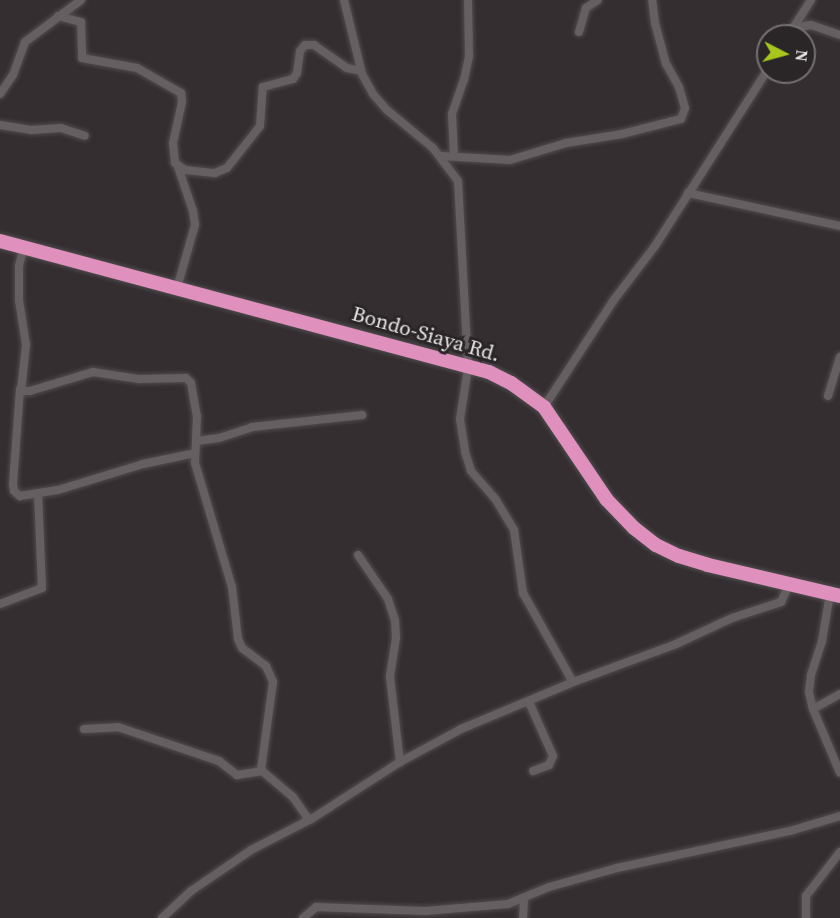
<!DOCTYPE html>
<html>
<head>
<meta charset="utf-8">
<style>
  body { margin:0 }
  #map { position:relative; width:840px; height:918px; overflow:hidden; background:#342e31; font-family:"Source Serif 4",serif }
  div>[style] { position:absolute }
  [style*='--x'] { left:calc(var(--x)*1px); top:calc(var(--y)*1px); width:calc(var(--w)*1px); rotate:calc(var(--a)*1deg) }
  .roads { filter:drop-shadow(0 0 2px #504c4e) drop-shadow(0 0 2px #504c4e) }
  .street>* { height:8px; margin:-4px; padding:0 4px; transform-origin:4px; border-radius:4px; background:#655f62 }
  .highway>* { height:14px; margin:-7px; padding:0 7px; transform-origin:7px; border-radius:7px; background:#df90bc }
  span { translate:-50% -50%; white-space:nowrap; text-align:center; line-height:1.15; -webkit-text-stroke:6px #2a2527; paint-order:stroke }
  .street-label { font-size:21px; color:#e5e2e3 }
  .north { position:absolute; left:756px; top:24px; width:60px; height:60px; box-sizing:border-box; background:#2a2527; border:2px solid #757172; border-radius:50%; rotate:96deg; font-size:16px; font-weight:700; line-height:24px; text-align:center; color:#e5e2e3 }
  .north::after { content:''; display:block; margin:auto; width:21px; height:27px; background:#a8c71d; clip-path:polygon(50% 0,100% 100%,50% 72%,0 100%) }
</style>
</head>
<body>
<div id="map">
  <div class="roads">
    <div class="street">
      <i style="--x:344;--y:0;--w:76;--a:76.3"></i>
      <i style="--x:362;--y:74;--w:23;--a:61"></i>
      <i style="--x:373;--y:94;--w:21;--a:49"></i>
      <i style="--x:387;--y:110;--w:60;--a:39.6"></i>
      <i style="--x:433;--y:148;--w:41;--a:52.9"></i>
      <i style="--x:458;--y:181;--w:187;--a:86.9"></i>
      <i style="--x:468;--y:368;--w:52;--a:98.9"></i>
      <i style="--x:460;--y:419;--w:33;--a:81"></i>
      <i style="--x:465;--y:452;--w:20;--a:72"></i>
      <i style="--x:471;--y:471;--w:38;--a:49"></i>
      <i style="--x:496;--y:500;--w:35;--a:59"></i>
      <i style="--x:514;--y:530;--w:64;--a:81.9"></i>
      <i style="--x:523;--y:593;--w:102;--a:60.7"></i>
      <i style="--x:58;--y:16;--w:24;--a:15"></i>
      <i style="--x:81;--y:22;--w:36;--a:88"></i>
      <i style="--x:82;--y:58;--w:56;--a:10.3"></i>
      <i style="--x:137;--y:68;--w:51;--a:29.6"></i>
      <i style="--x:181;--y:93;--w:9;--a:84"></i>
      <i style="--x:182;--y:102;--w:42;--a:102.4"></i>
      <i style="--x:173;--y:143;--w:20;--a:84"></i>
      <i style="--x:175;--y:163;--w:12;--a:35"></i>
      <i style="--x:185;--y:170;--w:30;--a:6"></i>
      <i style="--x:215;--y:173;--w:13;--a:-23"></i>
      <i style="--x:227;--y:168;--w:53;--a:-51.8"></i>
      <i style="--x:260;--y:126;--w:39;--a:-86"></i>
      <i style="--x:263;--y:87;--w:31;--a:-15"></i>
      <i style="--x:293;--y:79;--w:7;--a:-56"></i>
      <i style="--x:297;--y:73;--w:22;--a:-82"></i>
      <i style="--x:300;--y:51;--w:8;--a:-50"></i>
      <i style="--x:305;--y:45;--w:9;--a:0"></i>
      <i style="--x:314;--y:45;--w:40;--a:34.9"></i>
      <i style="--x:347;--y:68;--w:14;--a:12"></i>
      <i style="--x:794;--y:28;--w:17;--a:-10"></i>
      <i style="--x:811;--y:25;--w:31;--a:19"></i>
      <i style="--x:579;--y:32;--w:25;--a:-74"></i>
      <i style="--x:586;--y:8;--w:14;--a:-34"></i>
      <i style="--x:788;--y:36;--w:43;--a:-57.4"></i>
      <i style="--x:0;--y:94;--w:23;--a:-56"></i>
      <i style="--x:13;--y:75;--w:35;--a:-70"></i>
      <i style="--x:25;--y:42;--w:70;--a:-36.9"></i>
      <i style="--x:0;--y:125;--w:31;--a:9"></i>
      <i style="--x:31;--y:130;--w:30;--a:-4"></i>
      <i style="--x:61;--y:128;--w:25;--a:18"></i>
      <i style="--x:441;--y:156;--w:69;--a:3.3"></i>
      <i style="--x:510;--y:160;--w:59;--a:-16.9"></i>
      <i style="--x:566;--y:143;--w:57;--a:-9.1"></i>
      <i style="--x:622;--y:134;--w:61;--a:-14.3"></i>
      <i style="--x:681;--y:119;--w:12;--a:-70"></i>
      <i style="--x:685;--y:108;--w:22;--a:-106"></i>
      <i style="--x:679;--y:87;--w:26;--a:-119"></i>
      <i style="--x:666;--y:64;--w:42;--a:-105"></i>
      <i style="--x:655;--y:23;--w:23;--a:-97"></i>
      <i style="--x:454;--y:156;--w:42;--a:-92.7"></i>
      <i style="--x:452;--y:114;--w:36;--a:-71"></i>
      <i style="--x:464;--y:80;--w:25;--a:-78"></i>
      <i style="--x:469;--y:56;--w:56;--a:-91"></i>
      <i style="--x:688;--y:193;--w:156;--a:12.2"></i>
      <i style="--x:24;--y:247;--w:20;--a:105"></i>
      <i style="--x:19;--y:266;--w:34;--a:90"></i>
      <i style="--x:19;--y:300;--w:46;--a:81.2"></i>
      <i style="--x:26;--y:345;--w:46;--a:96.2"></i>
      <i style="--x:21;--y:391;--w:9;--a:0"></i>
      <i style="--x:30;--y:391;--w:66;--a:-16.8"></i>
      <i style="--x:93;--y:372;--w:47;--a:8.7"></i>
      <i style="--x:139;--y:379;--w:47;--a:-1.2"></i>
      <i style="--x:186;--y:378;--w:7;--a:45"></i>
      <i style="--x:191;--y:383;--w:34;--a:80"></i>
      <i style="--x:197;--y:416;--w:47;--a:92.4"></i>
      <i style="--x:195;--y:463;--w:129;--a:73.4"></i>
      <i style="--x:232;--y:587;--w:52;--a:83.4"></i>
      <i style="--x:238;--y:639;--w:10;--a:66"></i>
      <i style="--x:242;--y:648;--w:30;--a:37"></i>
      <i style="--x:266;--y:666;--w:17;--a:66"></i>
      <i style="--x:273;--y:682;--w:89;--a:97.8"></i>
      <i style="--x:261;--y:770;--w:42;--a:40.2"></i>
      <i style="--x:293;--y:797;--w:28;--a:55"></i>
      <i style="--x:177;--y:288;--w:66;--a:-74.1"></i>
      <i style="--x:195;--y:225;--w:14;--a:-98"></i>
      <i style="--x:193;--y:211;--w:46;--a:-108.8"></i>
      <i style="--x:20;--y:389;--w:95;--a:94.2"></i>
      <i style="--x:13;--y:484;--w:7;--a:82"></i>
      <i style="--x:14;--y:491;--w:8;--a:40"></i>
      <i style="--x:20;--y:496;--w:38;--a:-9"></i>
      <i style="--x:58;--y:490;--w:89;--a:-17"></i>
      <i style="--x:143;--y:464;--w:53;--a:-11.9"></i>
      <i style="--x:828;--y:396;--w:41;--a:-72.9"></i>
      <i style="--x:544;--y:407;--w:126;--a:-56.9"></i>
      <i style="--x:613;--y:301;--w:69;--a:-52.6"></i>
      <i style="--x:655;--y:246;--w:210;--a:-57.4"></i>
      <i style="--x:197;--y:441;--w:22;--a:-8"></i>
      <i style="--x:219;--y:438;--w:35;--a:-18"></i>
      <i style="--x:252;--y:427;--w:111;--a:-6.2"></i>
      <i style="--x:358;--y:555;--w:53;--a:55.7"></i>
      <i style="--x:388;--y:599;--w:22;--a:72"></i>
      <i style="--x:395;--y:620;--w:18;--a:87"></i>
      <i style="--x:396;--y:638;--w:39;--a:99"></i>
      <i style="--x:390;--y:677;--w:86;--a:83.3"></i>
      <i style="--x:830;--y:594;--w:48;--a:99.7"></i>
      <i style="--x:822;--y:641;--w:36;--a:108"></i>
      <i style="--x:811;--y:675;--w:17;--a:97"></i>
      <i style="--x:809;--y:692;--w:17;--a:77"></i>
      <i style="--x:813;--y:709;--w:69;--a:67.1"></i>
      <i style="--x:0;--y:604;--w:45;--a:-20.9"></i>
      <i style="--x:42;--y:588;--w:94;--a:-92.4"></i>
      <i style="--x:529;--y:702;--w:59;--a:66"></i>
      <i style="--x:553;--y:756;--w:10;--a:114"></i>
      <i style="--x:549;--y:765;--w:17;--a:159"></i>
      <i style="--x:813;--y:709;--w:31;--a:-29"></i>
      <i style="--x:84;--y:729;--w:34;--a:-3"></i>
      <i style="--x:118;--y:727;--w:107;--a:18.6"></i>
      <i style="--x:219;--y:761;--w:23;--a:38"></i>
      <i style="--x:237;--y:775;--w:24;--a:-9"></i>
      <i style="--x:162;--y:918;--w:40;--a:-43"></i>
      <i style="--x:191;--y:891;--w:73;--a:-34.3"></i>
      <i style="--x:251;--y:850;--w:70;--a:-27.3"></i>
      <i style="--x:313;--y:818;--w:103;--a:-32.8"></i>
      <i style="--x:400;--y:762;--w:69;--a:-28.4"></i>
      <i style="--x:461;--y:729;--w:125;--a:-22.7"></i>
      <i style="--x:576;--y:681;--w:107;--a:-20.3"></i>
      <i style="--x:676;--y:644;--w:62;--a:-24.9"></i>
      <i style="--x:732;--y:618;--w:52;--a:-18.1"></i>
      <i style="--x:781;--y:602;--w:19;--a:-65"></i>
      <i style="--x:303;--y:918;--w:17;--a:-40"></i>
      <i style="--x:316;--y:907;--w:109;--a:2.1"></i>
      <i style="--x:425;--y:911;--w:83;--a:-4.8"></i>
      <i style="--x:508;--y:904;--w:44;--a:-22.5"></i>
      <i style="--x:549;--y:887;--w:71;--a:-15.6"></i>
      <i style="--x:617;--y:868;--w:177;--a:-12.1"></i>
      <i style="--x:790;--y:831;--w:52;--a:-16.7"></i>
      <i style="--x:523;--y:918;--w:20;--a:-87"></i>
      <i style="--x:806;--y:918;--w:22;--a:-90"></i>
      <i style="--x:806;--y:896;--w:56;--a:-52.3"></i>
    </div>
    <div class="highway">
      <i style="--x:0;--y:241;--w:506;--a:15"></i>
      <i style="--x:489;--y:372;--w:25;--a:27"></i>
      <i style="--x:511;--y:383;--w:41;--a:36"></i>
      <i style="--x:544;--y:407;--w:112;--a:55.9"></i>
      <i style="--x:607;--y:500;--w:39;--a:46"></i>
      <i style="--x:634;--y:528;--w:28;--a:38"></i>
      <i style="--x:656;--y:545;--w:25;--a:26"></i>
      <i style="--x:679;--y:556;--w:30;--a:17"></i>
      <i style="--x:708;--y:565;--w:136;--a:13.2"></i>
    </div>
  </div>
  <div class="street-label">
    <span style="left:426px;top:334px;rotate:16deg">Bondo-Siaya Rd.</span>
  </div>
  <div class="north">N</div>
</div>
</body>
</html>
